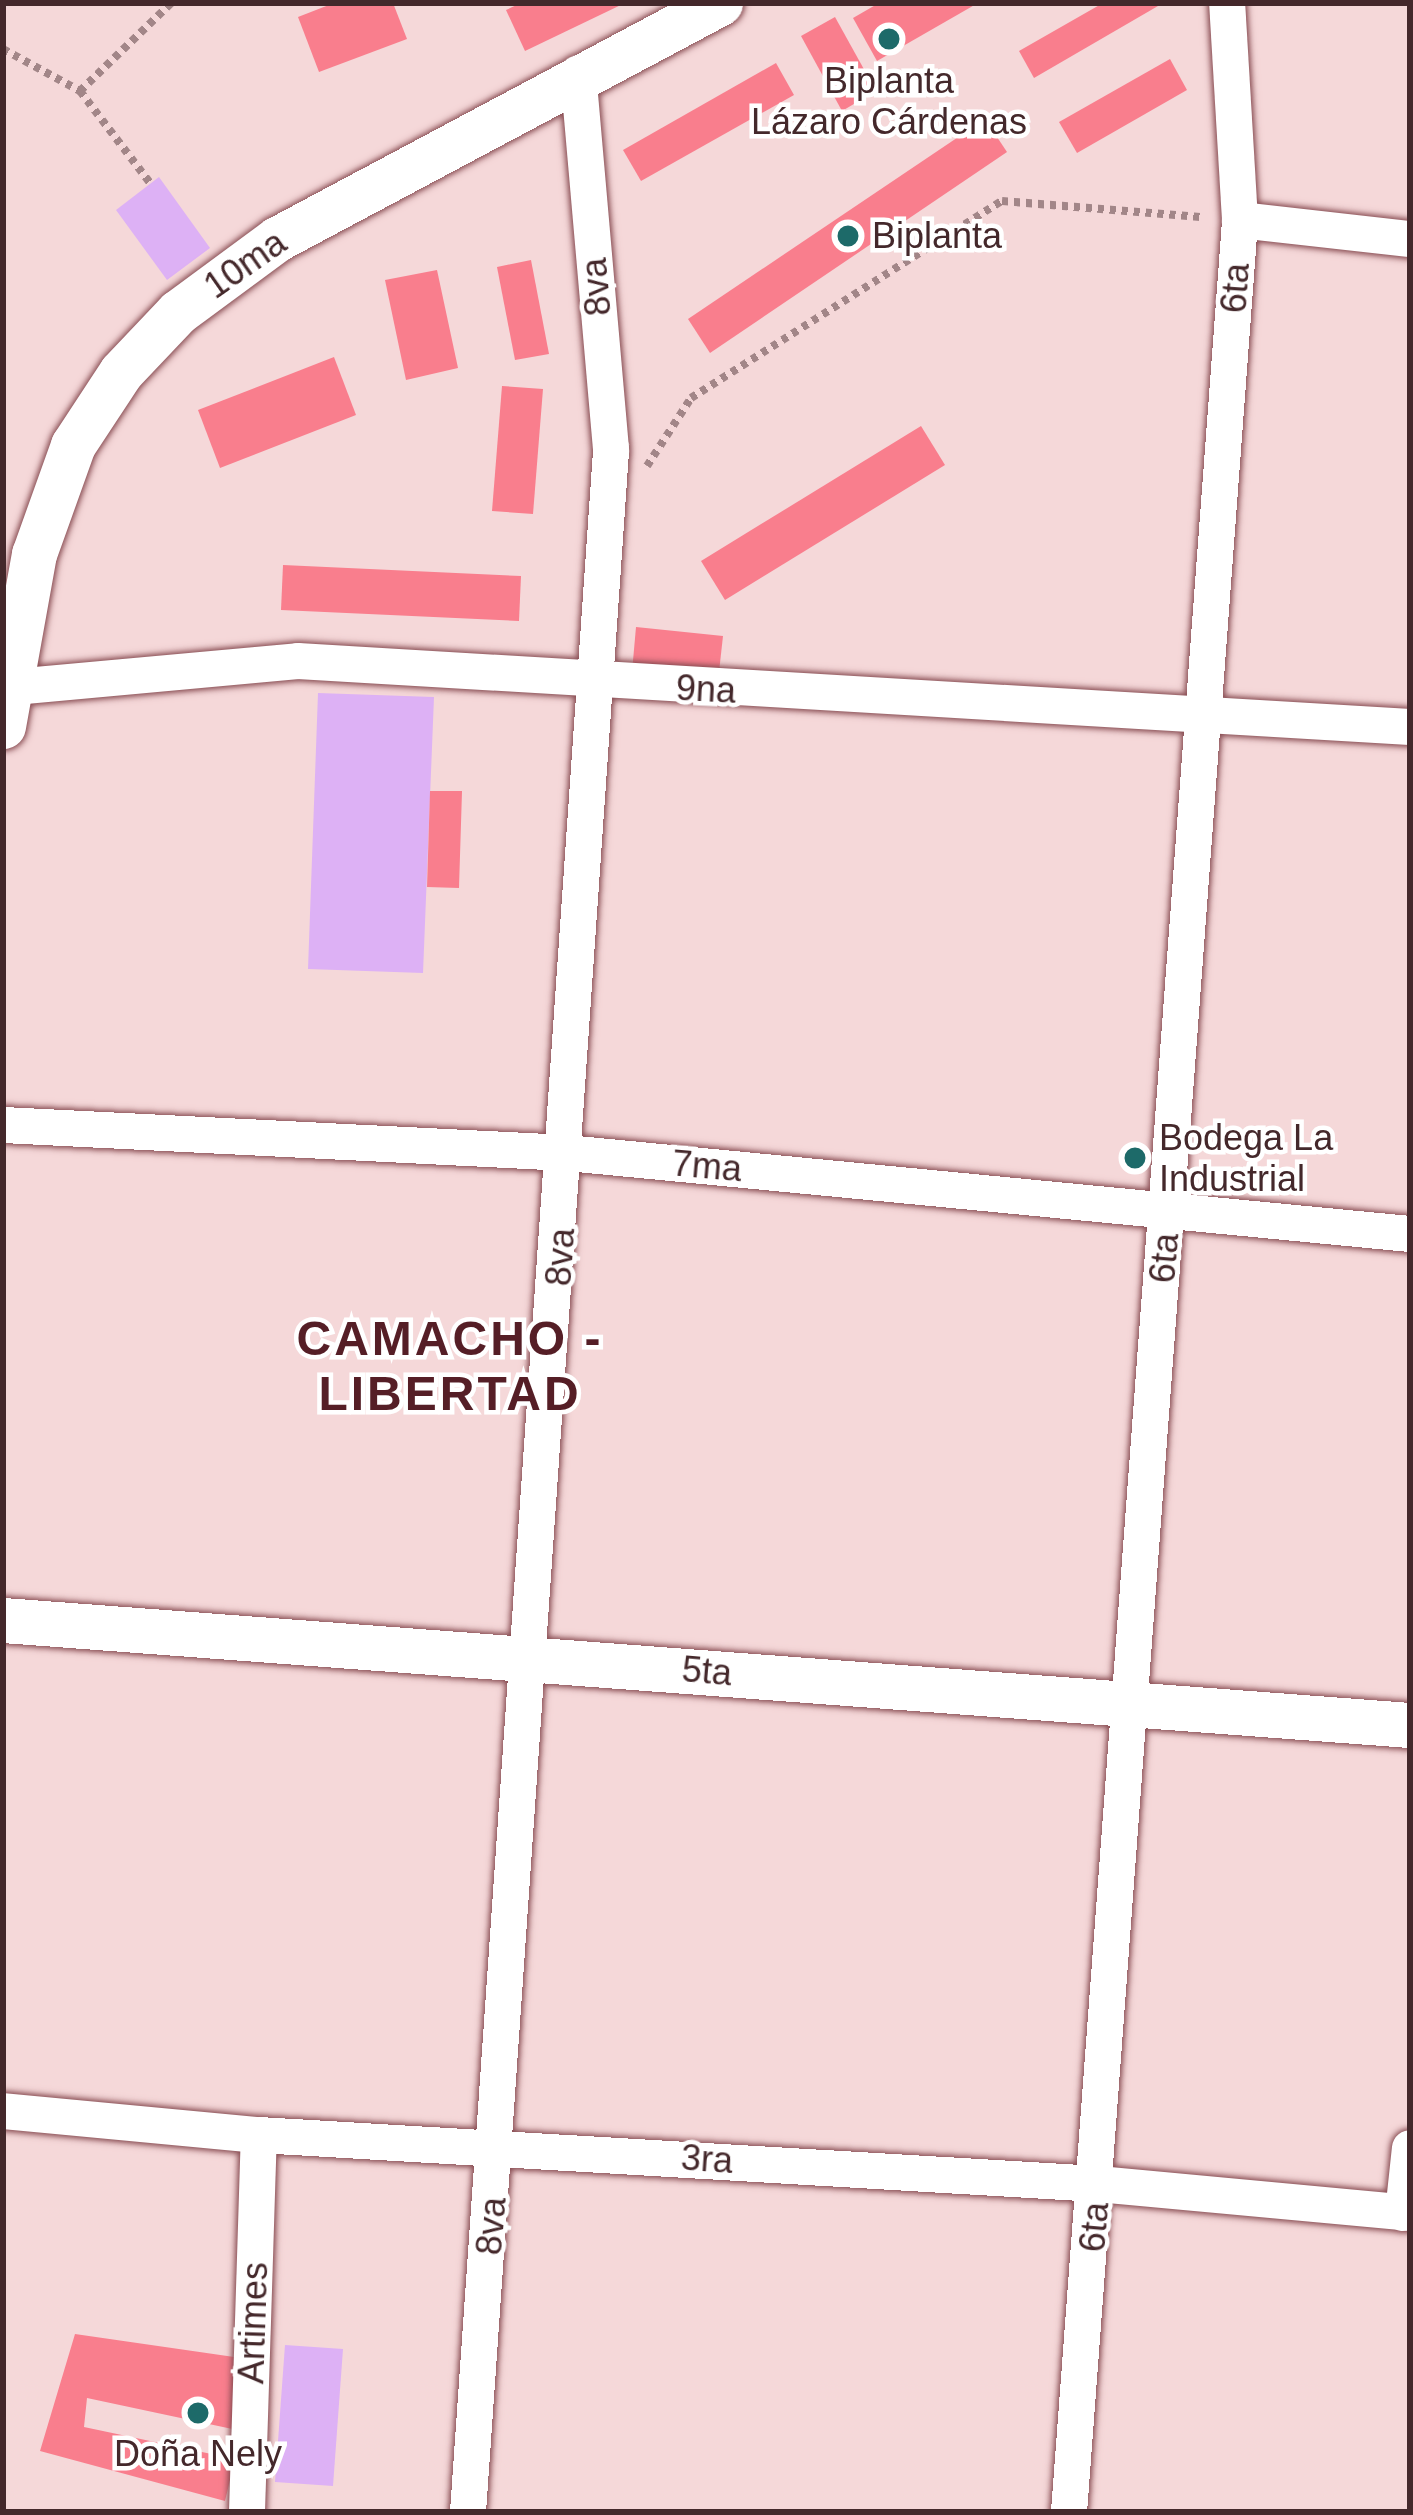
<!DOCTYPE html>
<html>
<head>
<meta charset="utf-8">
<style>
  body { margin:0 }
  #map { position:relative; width:1413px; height:2515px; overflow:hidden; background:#f5d8d9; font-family:Helvetica,sans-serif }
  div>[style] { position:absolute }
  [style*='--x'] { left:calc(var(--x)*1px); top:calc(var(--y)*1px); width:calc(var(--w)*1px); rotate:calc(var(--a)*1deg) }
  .green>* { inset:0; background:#ddb1f5 }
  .building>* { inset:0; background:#f97e8d }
  .path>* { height:8px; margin-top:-4px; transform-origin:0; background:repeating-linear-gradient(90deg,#a28688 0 6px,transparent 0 12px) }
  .roads { filter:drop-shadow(0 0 3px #884c52) drop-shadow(0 0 3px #884c52) }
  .minor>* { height:36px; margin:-18px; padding:0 18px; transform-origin:18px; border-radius:18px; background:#fff }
  .tertiary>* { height:45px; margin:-22.5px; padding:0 22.5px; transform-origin:22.5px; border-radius:22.5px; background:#fff }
  .dots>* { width:33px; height:33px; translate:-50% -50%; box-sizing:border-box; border:6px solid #fff; border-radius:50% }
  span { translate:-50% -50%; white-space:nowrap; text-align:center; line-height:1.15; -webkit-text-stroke:9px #fff; paint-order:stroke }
  .poi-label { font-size:36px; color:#44282b }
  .left { translate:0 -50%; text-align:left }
  .street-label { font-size:36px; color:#44282b }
  .district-label { font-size:48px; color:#551e26; font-weight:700; letter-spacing:3px }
  .frame { position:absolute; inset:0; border:6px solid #44282b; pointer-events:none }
</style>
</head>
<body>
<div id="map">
  <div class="green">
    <i style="clip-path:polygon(159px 177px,210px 248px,167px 280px,116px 210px)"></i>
    <i style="clip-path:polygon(318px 693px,434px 697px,423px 973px,308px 969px)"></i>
    <i style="clip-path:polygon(285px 2345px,343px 2349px,333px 2486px,275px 2482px)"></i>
  </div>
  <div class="building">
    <i style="clip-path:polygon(334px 3px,393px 3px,407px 39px,319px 72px,298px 17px)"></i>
    <i style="clip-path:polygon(521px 3px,625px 3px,525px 51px,506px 10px)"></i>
    <i style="clip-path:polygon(879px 3px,978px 3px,877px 61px,853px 18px)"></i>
    <i style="clip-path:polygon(1103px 3px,1158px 6px,1034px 78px,1019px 51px)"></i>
    <i style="clip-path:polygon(835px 17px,876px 91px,842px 111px,801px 36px)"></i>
    <i style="clip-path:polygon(1170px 59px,1187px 90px,1077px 153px,1059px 122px)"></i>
    <i style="clip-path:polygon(776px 63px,794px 95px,641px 181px,623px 150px)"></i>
    <i style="clip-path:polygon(985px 119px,1007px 152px,710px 353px,688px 319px)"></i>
    <i style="clip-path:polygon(531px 260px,549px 354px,515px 360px,497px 267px)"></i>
    <i style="clip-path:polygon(437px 270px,458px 368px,406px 380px,385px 280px)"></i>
    <i style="clip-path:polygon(334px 357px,356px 415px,220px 468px,198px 410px)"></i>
    <i style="clip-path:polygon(502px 386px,543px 389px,533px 514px,492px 511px)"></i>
    <i style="clip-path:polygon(921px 426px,945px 465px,725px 600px,701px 561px)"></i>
    <i style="clip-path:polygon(283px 565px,521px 576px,519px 621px,281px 610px)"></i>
    <i style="clip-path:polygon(636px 627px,723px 636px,718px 681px,632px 672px)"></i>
    <i style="clip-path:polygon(430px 791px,462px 791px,459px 888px,427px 887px)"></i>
    <i style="clip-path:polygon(75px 2334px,248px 2359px,237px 2430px,87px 2398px,84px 2427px,235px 2459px,225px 2501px,40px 2451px)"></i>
  </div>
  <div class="path">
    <i style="--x:3;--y:49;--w:88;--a:28.6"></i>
    <i style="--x:80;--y:91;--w:127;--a:-44"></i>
    <i style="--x:80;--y:91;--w:116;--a:52.7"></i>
    <i style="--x:647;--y:466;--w:81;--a:-57.1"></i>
    <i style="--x:691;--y:398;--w:368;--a:-32.4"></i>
    <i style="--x:1002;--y:201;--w:202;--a:4.6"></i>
  </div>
  <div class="roads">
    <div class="minor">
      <i style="--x:1240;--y:220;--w:171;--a:6.4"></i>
      <i style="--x:3;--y:688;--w:296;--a:-5.2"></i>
      <i style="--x:298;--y:661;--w:1114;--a:3.4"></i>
      <i style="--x:3;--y:1125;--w:565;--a:2.84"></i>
      <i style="--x:567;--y:1153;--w:847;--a:5.49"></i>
      <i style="--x:3;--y:2111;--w:257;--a:5.4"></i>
      <i style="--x:259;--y:2135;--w:840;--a:3.34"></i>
      <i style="--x:1098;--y:2184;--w:313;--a:5.3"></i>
      <i style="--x:1403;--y:2213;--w:65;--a:-83.9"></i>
      <i style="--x:247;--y:2512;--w:377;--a:-88.2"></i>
      <i style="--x:468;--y:2512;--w:2068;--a:-86.03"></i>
      <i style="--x:611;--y:449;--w:377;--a:-95"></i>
      <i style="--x:1069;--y:2512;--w:2298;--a:-85.73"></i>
      <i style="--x:1240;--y:220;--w:217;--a:-93.4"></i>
    </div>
    <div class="tertiary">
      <i style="--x:3;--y:726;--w:175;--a:-79.8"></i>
      <i style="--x:34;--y:554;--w:116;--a:-70.3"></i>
      <i style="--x:73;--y:445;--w:87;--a:-56.7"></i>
      <i style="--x:121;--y:372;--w:83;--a:-46.5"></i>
      <i style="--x:178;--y:312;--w:123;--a:-36.4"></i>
      <i style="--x:277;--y:239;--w:502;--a:-28.05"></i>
      <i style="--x:3;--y:1620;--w:1411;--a:4.27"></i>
    </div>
  </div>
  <div class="dots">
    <i style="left:889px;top:39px;background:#1d6a69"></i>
    <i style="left:848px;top:236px;background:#1d6a69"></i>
    <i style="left:1135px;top:1158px;background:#1d6a69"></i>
    <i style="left:198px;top:2413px;background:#1d6a69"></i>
  </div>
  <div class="poi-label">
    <span style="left:889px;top:101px">Biplanta<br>Lázaro Cárdenas</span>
    <span class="left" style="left:872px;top:236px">Biplanta</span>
    <span class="left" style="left:1159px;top:1158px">Bodega La<br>Industrial</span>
    <span style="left:198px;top:2454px">Doña Nely</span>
  </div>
  <div class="street-label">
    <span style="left:245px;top:264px;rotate:-35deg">10ma</span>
    <span style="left:596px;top:287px;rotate:-95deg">8va</span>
    <span style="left:1235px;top:288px;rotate:-86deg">6ta</span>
    <span style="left:706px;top:689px;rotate:3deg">9na</span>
    <span style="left:707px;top:1166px;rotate:5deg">7ma</span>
    <span style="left:560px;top:1257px;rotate:-86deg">8va</span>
    <span style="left:1164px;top:1258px;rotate:-85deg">6ta</span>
    <span style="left:707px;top:1671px;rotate:5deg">5ta</span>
    <span style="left:707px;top:2159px;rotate:4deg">3ra</span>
    <span style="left:491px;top:2226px;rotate:-85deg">8va</span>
    <span style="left:1094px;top:2227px;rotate:-85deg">6ta</span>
    <span style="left:253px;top:2323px;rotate:-88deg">Artimes</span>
  </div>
  <div class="district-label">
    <span style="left:450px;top:1366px">CAMACHO -<br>LIBERTAD</span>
  </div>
  <div class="frame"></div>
</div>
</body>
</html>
